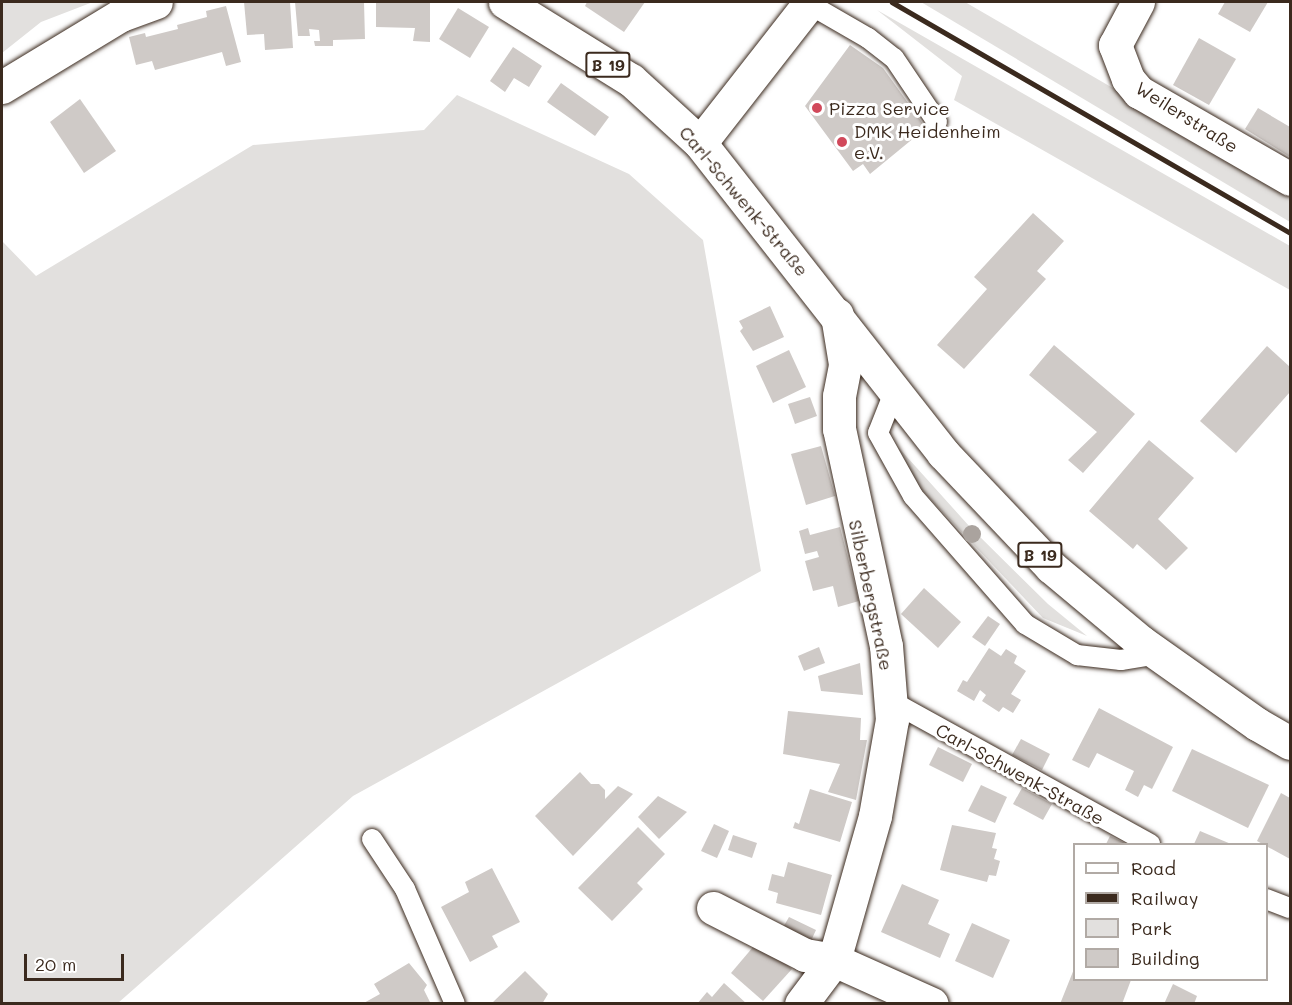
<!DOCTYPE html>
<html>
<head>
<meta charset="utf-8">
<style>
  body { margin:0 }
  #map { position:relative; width:1292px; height:1005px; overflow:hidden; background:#fff; font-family:Mali,sans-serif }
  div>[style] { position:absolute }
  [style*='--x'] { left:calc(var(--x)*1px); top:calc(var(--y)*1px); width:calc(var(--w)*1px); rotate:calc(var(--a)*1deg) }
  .green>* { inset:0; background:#e2e0de }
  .building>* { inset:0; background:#cfcac7 }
  .roads { filter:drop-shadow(0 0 2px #3b2a1e) drop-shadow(0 0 2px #3b2a1e) }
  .lane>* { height:20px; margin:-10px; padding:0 10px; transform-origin:10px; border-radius:10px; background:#fff }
  .street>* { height:33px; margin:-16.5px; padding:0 16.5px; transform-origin:16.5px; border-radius:16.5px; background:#fff }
  .primary>* { height:33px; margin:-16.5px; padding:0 16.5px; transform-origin:16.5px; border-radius:16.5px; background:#fff }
  .rail>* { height:4.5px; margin:-2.25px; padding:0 2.25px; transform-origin:2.25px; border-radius:2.25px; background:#3b2a1e }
  .trees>* { width:18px; height:18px; margin:-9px; border-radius:50%; background:#aaa39e }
  .dots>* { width:16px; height:16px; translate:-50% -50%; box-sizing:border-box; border:3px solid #fff; border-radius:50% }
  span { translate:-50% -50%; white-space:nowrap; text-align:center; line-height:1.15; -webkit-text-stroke:6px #fff; paint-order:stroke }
  .shield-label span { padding:2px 4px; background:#fff; border:2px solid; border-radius:4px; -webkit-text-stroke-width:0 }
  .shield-label { font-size:16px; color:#3b2a1e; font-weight:700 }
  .poi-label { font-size:18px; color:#3b2a1e }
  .left { translate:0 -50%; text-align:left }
  .street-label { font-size:18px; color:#3b2a1e }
  .frame { position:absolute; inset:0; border:3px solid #3b2a1e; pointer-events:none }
  .legend { position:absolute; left:1073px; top:843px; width:195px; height:138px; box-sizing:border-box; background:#fff; border:2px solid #b1aaa5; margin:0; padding:8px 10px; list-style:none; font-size:18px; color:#3b2a1e }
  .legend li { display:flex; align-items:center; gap:12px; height:30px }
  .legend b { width:30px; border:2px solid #b1aaa5 }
  .scale { position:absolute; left:24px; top:954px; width:100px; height:27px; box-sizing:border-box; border:3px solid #3b2a1e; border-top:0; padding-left:8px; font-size:18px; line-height:21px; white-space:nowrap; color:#3b2a1e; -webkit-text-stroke:4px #fff; paint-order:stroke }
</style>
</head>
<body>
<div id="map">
  <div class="green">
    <i style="clip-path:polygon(2px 2px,93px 2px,41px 22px,2px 53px)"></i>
    <i style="clip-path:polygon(921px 2px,965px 2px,1290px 191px,1290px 222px)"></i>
    <i style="clip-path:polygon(877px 10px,1290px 246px,1290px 290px,954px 100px,962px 76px)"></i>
    <i style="clip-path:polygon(457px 95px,629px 174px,703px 240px,761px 571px,353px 796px,118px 1003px,2px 1003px,2px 241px,36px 276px,253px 145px,424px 130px)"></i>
    <i style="clip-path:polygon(898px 447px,970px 527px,1048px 604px,1087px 636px,1043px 618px,918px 486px)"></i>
  </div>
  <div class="building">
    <i style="clip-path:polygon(244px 2px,290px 2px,293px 48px,265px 50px,264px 34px,247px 35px)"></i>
    <i style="clip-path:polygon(295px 2px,364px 2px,365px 39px,333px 40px,333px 46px,315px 46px,314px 41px,320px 41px,319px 30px,309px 29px,310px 36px,298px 36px)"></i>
    <i style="clip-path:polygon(376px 2px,430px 2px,430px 42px,413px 41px,415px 28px,376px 27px)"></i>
    <i style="clip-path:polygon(587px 2px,645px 2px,624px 32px,585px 6px)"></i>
    <i style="clip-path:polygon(1225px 2px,1268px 2px,1250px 32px,1218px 14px)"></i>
    <i style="clip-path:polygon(226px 6px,241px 62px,226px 66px,222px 52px,155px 70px,152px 61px,136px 65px,129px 37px,145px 33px,146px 37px,178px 29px,177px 25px,207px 17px,206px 11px)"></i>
    <i style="clip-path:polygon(458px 8px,489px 27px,470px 58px,439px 39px)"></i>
    <i style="clip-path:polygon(1199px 38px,1236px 59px,1209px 105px,1173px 85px)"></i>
    <i style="clip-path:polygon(850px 45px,883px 68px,926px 128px,870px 174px,863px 164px,853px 171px,805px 106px)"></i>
    <i style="clip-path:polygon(513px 47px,542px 66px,529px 87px,514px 78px,505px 92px,490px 81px)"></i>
    <i style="clip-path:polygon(561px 83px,609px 117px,595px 136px,547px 102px)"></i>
    <i style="clip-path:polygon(80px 99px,116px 151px,84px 173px,50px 122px)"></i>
    <i style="clip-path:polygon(1258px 108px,1290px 127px,1290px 157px,1245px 129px)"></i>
    <i style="clip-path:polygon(1033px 213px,1064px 241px,1037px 271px,1046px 279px,964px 369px,937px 345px,987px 289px,974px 277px)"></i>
    <i style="clip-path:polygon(770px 306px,784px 337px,753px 351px,740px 331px,743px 328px,739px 321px)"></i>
    <i style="clip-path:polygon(1054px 345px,1135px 414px,1083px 473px,1068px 460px,1097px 432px,1029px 375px)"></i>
    <i style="clip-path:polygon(1267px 346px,1290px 367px,1290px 392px,1236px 453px,1200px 421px)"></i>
    <i style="clip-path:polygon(789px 350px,806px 387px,773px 403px,756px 366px)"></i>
    <i style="clip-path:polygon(810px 397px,817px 416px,795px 424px,788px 404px)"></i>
    <i style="clip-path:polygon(1149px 440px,1194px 478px,1158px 519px,1188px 548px,1166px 570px,1137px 544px,1133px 549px,1089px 511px)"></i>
    <i style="clip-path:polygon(821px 446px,835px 496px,806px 505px,791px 454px)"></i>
    <i style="clip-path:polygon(840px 527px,859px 601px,838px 607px,833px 586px,813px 591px,805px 561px,819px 557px,817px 551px,805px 554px,799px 531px,808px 528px,810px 535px)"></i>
    <i style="clip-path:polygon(924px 588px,961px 622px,938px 648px,901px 614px)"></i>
    <i style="clip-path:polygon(988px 616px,1000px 624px,985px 646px,972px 637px)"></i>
    <i style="clip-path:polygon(819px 647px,825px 663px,804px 671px,798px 656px)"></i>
    <i style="clip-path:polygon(989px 648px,1001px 656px,1006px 649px,1017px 656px,1014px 663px,1026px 671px,1011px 694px,1021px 700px,1013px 713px,1003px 707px,999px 712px,982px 701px,986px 695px,980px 690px,974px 701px,957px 691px,963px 680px,967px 682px)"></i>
    <i style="clip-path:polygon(860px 663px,863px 695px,821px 691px,818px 676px)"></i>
    <i style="clip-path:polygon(1099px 708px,1173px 747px,1152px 789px,1144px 785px,1138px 797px,1125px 790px,1134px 771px,1097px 753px,1089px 768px,1072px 760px)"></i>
    <i style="clip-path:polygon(788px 711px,861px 718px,860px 740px,867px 740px,856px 800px,828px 792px,840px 764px,783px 754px)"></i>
    <i style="clip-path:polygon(1021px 739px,1050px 754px,1042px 770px,1012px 755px)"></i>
    <i style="clip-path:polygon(938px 747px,972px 764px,963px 782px,929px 765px)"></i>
    <i style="clip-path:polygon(1192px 749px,1269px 785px,1248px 828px,1172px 791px)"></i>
    <i style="clip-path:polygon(580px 772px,591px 784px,599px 784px,605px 790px,605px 799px,618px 786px,633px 794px,573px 856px,535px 816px)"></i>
    <i style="clip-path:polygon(981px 785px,1007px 797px,995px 823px,968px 811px)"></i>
    <i style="clip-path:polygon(1022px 788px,1052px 804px,1043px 820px,1013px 804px)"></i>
    <i style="clip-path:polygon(810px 789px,852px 802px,840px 842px,793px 828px,795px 822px,799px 824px)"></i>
    <i style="clip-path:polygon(1281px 793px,1290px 798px,1290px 859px,1257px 841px)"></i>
    <i style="clip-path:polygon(658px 796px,687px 812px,659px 839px,638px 817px)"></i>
    <i style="clip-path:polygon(714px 824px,729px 831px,717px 858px,701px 851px)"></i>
    <i style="clip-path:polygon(952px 825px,996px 833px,992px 848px,997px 849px,994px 859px,1000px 861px,996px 876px,989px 875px,987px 882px,940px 870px)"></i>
    <i style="clip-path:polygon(638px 827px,665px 854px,637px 883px,643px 889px,612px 921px,578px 888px)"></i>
    <i style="clip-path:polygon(1200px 831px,1231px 844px,1194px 844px)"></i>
    <i style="clip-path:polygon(733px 835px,757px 843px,752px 858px,728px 850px)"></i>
    <i style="clip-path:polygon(1110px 836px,1127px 844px,1106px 844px)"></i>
    <i style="clip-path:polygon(788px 862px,832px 875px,821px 915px,776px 903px,778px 893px,768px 890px,772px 874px,784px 877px)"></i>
    <i style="clip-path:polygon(492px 868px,520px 922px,492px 936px,498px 947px,470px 962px,441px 907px,469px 892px,465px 882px)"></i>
    <i style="clip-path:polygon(902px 884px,939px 900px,928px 924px,950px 934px,940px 958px,881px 932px)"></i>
    <i style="clip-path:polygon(789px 917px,816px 930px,809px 945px,781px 931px)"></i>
    <i style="clip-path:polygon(972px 923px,1010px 940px,993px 978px,955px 961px)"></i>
    <i style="clip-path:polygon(759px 940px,792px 969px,763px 1001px,731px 973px)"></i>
    <i style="clip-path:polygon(409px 963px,427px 985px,424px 990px,431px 1004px,362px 1004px,380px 994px,374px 984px)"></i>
    <i style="clip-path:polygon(1074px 969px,1074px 980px,1131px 980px,1122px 1004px,1060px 1004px)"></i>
    <i style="clip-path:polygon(525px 971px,548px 994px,542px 1004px,491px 1004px)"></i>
    <i style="clip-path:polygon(724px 983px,747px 1004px,697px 1004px,707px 992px,712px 997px)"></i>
    <i style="clip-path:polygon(1173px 984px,1197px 996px,1194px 1004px,1164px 1004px)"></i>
  </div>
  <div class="roads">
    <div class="lane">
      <i style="--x:809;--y:4;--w:68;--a:30"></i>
      <i style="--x:868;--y:38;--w:33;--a:38"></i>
      <i style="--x:894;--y:58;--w:77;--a:56.1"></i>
      <i style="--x:895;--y:390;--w:46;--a:111.6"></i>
      <i style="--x:878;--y:433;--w:72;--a:60.9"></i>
      <i style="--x:913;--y:496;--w:170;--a:48.8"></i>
      <i style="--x:1025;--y:624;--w:61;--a:30.8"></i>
      <i style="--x:1077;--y:655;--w:44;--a:6.5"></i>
      <i style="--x:1121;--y:660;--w:37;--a:-9"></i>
      <i style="--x:891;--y:701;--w:296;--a:28.9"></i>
      <i style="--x:372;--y:839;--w:60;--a:56.6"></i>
      <i style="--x:405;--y:889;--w:125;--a:66.5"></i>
      <i style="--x:1266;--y:899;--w:26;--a:21"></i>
    </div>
    <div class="street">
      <i style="--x:1138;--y:2;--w:49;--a:118.1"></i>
      <i style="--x:1115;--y:45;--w:36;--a:69"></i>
      <i style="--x:1128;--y:79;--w:17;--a:50"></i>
      <i style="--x:1139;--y:92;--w:174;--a:29.9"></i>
      <i style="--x:2;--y:87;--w:139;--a:-31.2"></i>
      <i style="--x:121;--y:15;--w:37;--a:-20"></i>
      <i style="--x:700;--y:143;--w:179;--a:-52"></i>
      <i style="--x:713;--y:908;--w:103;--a:27.1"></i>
      <i style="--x:805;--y:955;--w:29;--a:10"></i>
      <i style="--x:834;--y:960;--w:107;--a:24.2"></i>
      <i style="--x:801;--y:1004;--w:55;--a:-53.1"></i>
      <i style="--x:834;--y:960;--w:150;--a:-74.1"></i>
      <i style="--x:875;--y:816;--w:97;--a:-80"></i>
      <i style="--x:892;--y:720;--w:74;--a:-94.6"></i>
      <i style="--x:886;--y:646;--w:222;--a:-102.2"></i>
      <i style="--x:839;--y:429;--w:33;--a:-90"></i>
      <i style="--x:839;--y:396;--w:33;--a:-79"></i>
      <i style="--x:845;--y:364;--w:50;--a:-99.3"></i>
    </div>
    <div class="primary">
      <i style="--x:505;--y:2;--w:148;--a:31.8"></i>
      <i style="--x:631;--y:80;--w:93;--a:42.4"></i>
      <i style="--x:700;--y:143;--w:394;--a:51.9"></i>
      <i style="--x:943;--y:453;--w:157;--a:46.5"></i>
      <i style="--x:1051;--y:567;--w:117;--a:39.8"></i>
      <i style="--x:1141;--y:642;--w:142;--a:35.3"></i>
      <i style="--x:1257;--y:724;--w:38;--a:30"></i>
    </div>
  </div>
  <div class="rail">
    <i style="--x:892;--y:2;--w:460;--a:30.1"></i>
  </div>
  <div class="trees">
    <i style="left:972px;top:534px"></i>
  </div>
  <div class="dots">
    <i style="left:817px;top:108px;background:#d1495b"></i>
    <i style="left:842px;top:142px;background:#d1495b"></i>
  </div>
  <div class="shield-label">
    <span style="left:608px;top:65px">B 19</span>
    <span style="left:1040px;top:555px">B 19</span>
  </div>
  <div class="poi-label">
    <span class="left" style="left:829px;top:108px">Pizza Service</span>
    <span class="left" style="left:854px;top:142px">DMK Heidenheim<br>e.V.</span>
  </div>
  <div class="street-label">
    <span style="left:1187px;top:117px;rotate:32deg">Weilerstraße</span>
    <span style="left:744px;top:201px;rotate:50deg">Carl-Schwenk-Straße</span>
    <span style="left:871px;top:595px;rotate:78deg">Silberbergstraße</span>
    <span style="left:1020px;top:774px;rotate:29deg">Carl-Schwenk-Straße</span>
  </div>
  <div class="frame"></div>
  <ul class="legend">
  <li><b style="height:8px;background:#fff"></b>Road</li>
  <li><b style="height:8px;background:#3b2a1e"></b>Railway</li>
  <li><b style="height:16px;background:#e2e0de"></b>Park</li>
  <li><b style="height:16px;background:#cfcac7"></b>Building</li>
  </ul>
  <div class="scale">20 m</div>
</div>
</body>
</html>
